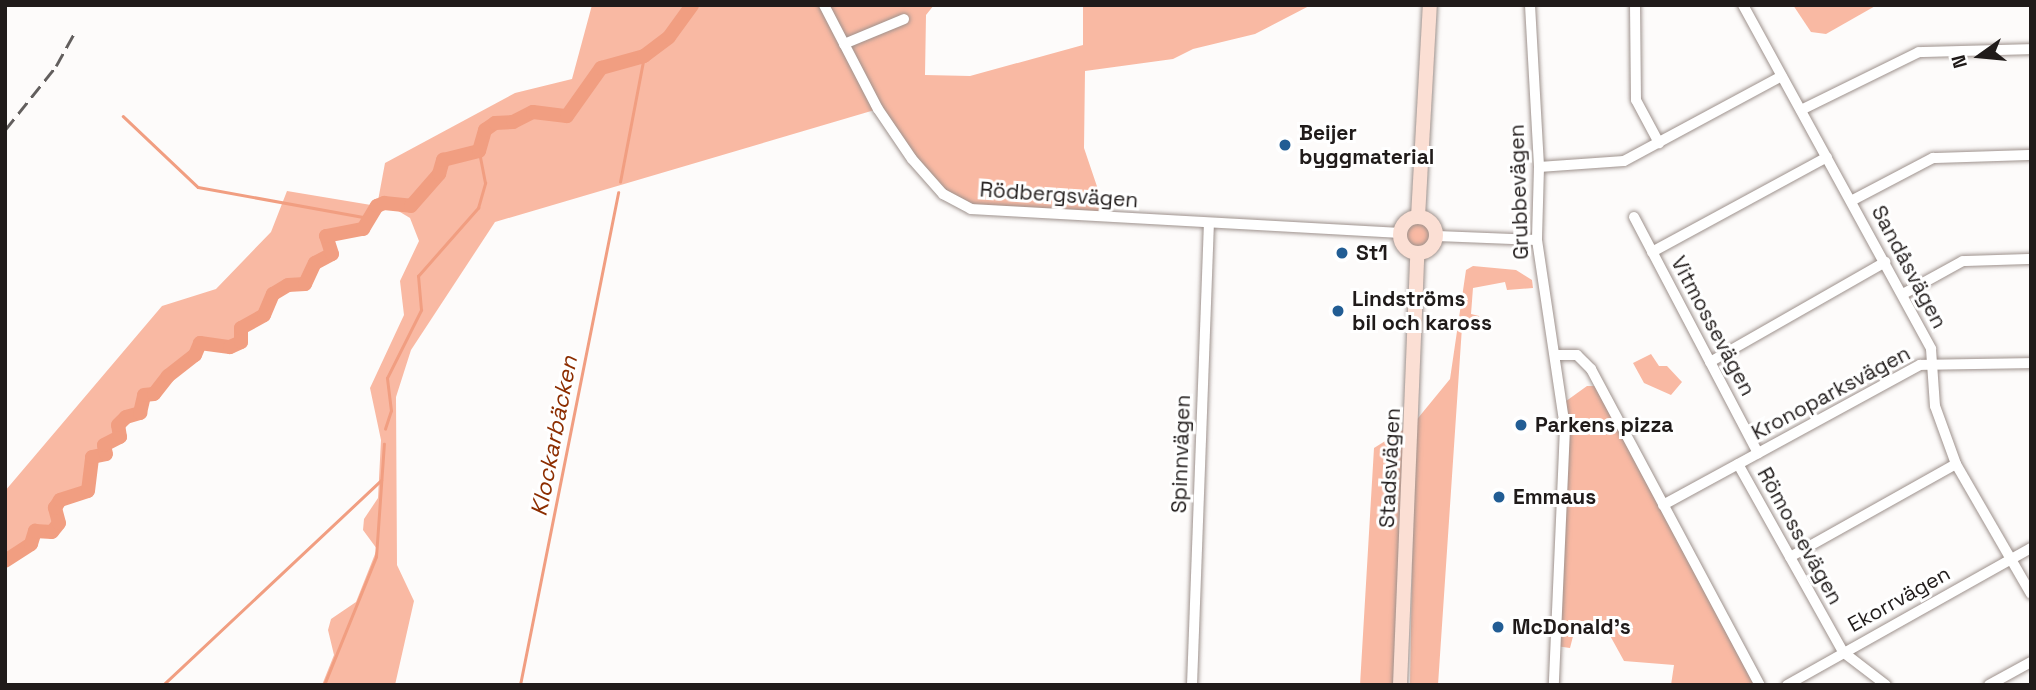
<!DOCTYPE html>
<html>
<head>
<meta charset="utf-8">
<style>
  body { margin:0 }
  #map { position:relative; width:2036px; height:690px; overflow:hidden; background:#fdfbfa; font-family:"Space Grotesk",sans-serif }
  div>[style] { position:absolute }
  [style*='--x'] { left:calc(var(--x)*1px); top:calc(var(--y)*1px); width:calc(var(--w)*1px); rotate:calc(var(--a)*1deg) }
  .green>* { inset:0; background:#f9b9a3 }
  .round { border-radius:50% }
  .stream>* { height:2.5px; margin:-1.25px; padding:0 1.25px; transform-origin:1.25px; border-radius:1.25px; background:#f19e81 }
  .river>* { height:14px; margin:-7px; padding:0 7px; transform-origin:7px; border-radius:7px; background:#f19e81 }
  .roads { filter:drop-shadow(0 0 2px #9e928d) drop-shadow(0 0 2px #9e928d) }
  .street>* { height:10px; margin:-5px; padding:0 5px; transform-origin:5px; border-radius:5px; background:#fff }
  .secondary>* { height:14px; margin:-7px; padding:0 7px; transform-origin:7px; border-radius:7px; background:#fbdfd4 }
  .secondary>.ring { margin:-7px; padding:0; box-sizing:content-box; background:none; border:14px solid #fbdfd4; border-radius:50% }
  .rail>* { height:2.5px; margin-top:-1.25px; transform-origin:0; background:repeating-linear-gradient(90deg,#625e5d 0 14px,transparent 0 21px) }
  .dots>* { width:19px; height:19px; translate:-50% -50%; box-sizing:border-box; border:4px solid #fff; border-radius:50% }
  span { translate:-50% -50%; white-space:nowrap; text-align:center; line-height:1.15; -webkit-text-stroke:6px #fff; paint-order:stroke }
  .poi-label { font-size:21px; color:#201b1a; font-weight:700 }
  .left { translate:0 -50%; text-align:left }
  .street-label { font-size:21px; color:#201b1a }
  .water-label { font-size:23px; color:#8c2d00; font-style:italic }
  .frame { position:absolute; inset:0; border:7px solid #201b1a; pointer-events:none }
  .north { position:absolute; left:1945px; top:21px; width:70px; height:70px; -webkit-text-stroke:5px #fff; paint-order:stroke; rotate:255deg; font-size:19px; font-weight:700; line-height:28px; text-align:center; color:#201b1a }
  .north::after { content:''; display:block; margin:auto; width:24px; height:32px; background:#201b1a; clip-path:polygon(50% 0,100% 100%,50% 72%,0 100%) }
</style>
</head>
<body>
<div id="map">
  <div class="green">
    <i style="clip-path:polygon(592px 5px,934px 5px,926px 15px,925px 75px,970px 76px,1083px 45px,1083px 5px,1311px 5px,1255px 34px,1193px 49px,1173px 59px,1085px 71px,1084px 148px,1108px 219px,997px 214px,943px 194px,878px 109px,495px 222px,411px 350px,396px 397px,397px 565px,414px 601px,395px 685px,322px 685px,334px 655px,328px 630px,331px 619px,356px 602px,377px 549px,363px 530px,364px 519px,378px 498px,381px 440px,370px 388px,404px 315px,400px 281px,419px 241px,410px 218px,385px 203px,377px 206px,363px 229px,326px 236px,332px 254px,316px 263px,305px 284px,288px 286px,273px 294px,264px 315px,241px 328px,241px 342px,230px 347px,200px 343px,195px 355px,168px 376px,154px 394px,144px 395px,140px 413px,126px 417px,118px 425px,120px 437px,104px 445px,106px 454px,92px 457px,88px 491px,60px 500px,55px 508px,59px 523px,52px 532px,35px 531px,31px 544px,5px 561px,5px 491px,162px 306px,216px 289px,271px 232px,287px 191px,377px 206px,385px 163px,515px 93px,572px 79px)"></i>
    <i style="clip-path:polygon(1793px 5px,1877px 5px,1826px 34px,1811px 32px)"></i>
    <i class="round" style="left:1404px;top:220px;width:30px;height:30px"></i>
    <i style="clip-path:polygon(1473px 266px,1516px 270px,1532px 280px,1533px 288px,1507px 290px,1505px 282px,1473px 288px,1471px 314px,1479px 316px,1481px 327px,1462px 327px,1438px 685px,1410px 685px,1414px 450px,1400px 685px,1360px 685px,1374px 448px,1414px 423px,1450px 379px,1466px 270px)"></i>
    <i style="clip-path:polygon(1651px 354px,1659px 366px,1667px 366px,1682px 382px,1671px 395px,1644px 383px,1633px 363px)"></i>
    <i style="clip-path:polygon(1587px 386px,1600px 386px,1757px 685px,1671px 685px,1674px 665px,1624px 661px,1602px 621px,1577px 621px,1570px 648px,1556px 646px,1562px 404px)"></i>
  </div>
  <div class="stream">
    <i style="--x:123;--y:116;--w:103;--a:43.4"></i>
    <i style="--x:198;--y:187;--w:173;--a:10.3"></i>
    <i style="--x:620;--y:182;--w:128;--a:-79.2"></i>
    <i style="--x:385;--y:429;--w:19;--a:-72"></i>
    <i style="--x:391;--y:411;--w:33;--a:-97"></i>
    <i style="--x:387;--y:378;--w:76;--a:-63.4"></i>
    <i style="--x:421;--y:310;--w:34;--a:-95"></i>
    <i style="--x:418;--y:276;--w:91;--a:-48.6"></i>
    <i style="--x:478;--y:208;--w:26;--a:-74"></i>
    <i style="--x:485;--y:183;--w:33;--a:-101"></i>
    <i style="--x:163;--y:685;--w:299;--a:-43.2"></i>
    <i style="--x:324;--y:685;--w:138;--a:-67.9"></i>
    <i style="--x:376;--y:557;--w:113;--a:-86"></i>
    <i style="--x:520;--y:685;--w:502;--a:-78.73"></i>
  </div>
  <div class="river">
    <i style="--x:5;--y:561;--w:31;--a:-33"></i>
    <i style="--x:31;--y:544;--w:14;--a:-73"></i>
    <i style="--x:35;--y:531;--w:17;--a:3"></i>
    <i style="--x:52;--y:532;--w:11;--a:-52"></i>
    <i style="--x:59;--y:523;--w:16;--a:-105"></i>
    <i style="--x:55;--y:508;--w:9;--a:-58"></i>
    <i style="--x:60;--y:500;--w:29;--a:-18"></i>
    <i style="--x:88;--y:491;--w:34;--a:-83"></i>
    <i style="--x:92;--y:457;--w:14;--a:-12"></i>
    <i style="--x:106;--y:454;--w:9;--a:-103"></i>
    <i style="--x:104;--y:445;--w:18;--a:-27"></i>
    <i style="--x:120;--y:437;--w:12;--a:-99"></i>
    <i style="--x:118;--y:425;--w:11;--a:-45"></i>
    <i style="--x:126;--y:417;--w:15;--a:-16"></i>
    <i style="--x:140;--y:413;--w:18;--a:-77"></i>
    <i style="--x:144;--y:395;--w:10;--a:-6"></i>
    <i style="--x:154;--y:394;--w:23;--a:-52"></i>
    <i style="--x:168;--y:376;--w:34;--a:-38"></i>
    <i style="--x:195;--y:355;--w:13;--a:-67"></i>
    <i style="--x:200;--y:343;--w:30;--a:8"></i>
    <i style="--x:230;--y:347;--w:12;--a:-24"></i>
    <i style="--x:241;--y:342;--w:14;--a:-90"></i>
    <i style="--x:241;--y:328;--w:26;--a:-29"></i>
    <i style="--x:264;--y:315;--w:23;--a:-67"></i>
    <i style="--x:273;--y:294;--w:17;--a:-31"></i>
    <i style="--x:288;--y:285;--w:17;--a:-3"></i>
    <i style="--x:305;--y:284;--w:23;--a:-65"></i>
    <i style="--x:315;--y:263;--w:19;--a:-28"></i>
    <i style="--x:332;--y:254;--w:19;--a:-108"></i>
    <i style="--x:326;--y:236;--w:38;--a:-11"></i>
    <i style="--x:363;--y:229;--w:27;--a:-59"></i>
    <i style="--x:377;--y:206;--w:8;--a:-23"></i>
    <i style="--x:384;--y:203;--w:27;--a:6"></i>
    <i style="--x:411;--y:206;--w:43;--a:-48.8"></i>
    <i style="--x:439;--y:174;--w:15;--a:-74"></i>
    <i style="--x:443;--y:160;--w:37;--a:-14"></i>
    <i style="--x:479;--y:151;--w:22;--a:-74"></i>
    <i style="--x:485;--y:130;--w:12;--a:-35"></i>
    <i style="--x:495;--y:123;--w:18;--a:-3"></i>
    <i style="--x:513;--y:122;--w:22;--a:-27"></i>
    <i style="--x:533;--y:112;--w:34;--a:7"></i>
    <i style="--x:567;--y:116;--w:59;--a:-54.7"></i>
    <i style="--x:601;--y:68;--w:45;--a:-15.6"></i>
    <i style="--x:644;--y:56;--w:31;--a:-37"></i>
    <i style="--x:669;--y:37;--w:39;--a:-54"></i>
  </div>
  <div class="roads">
    <div class="street">
      <i style="--x:824;--y:5;--w:117;--a:62.6"></i>
      <i style="--x:878;--y:109;--w:60;--a:55.8"></i>
      <i style="--x:912;--y:159;--w:47;--a:48.5"></i>
      <i style="--x:943;--y:194;--w:32;--a:28"></i>
      <i style="--x:971;--y:209;--w:430;--a:3.2"></i>
      <i style="--x:1530;--y:5;--w:162;--a:86.8"></i>
      <i style="--x:1539;--y:167;--w:73;--a:91.6"></i>
      <i style="--x:1537;--y:240;--w:190;--a:81.5"></i>
      <i style="--x:1565;--y:428;--w:257;--a:92.5"></i>
      <i style="--x:1635;--y:5;--w:95;--a:89.4"></i>
      <i style="--x:1636;--y:100;--w:49;--a:61.9"></i>
      <i style="--x:1743;--y:5;--w:392;--a:61.3"></i>
      <i style="--x:1931;--y:349;--w:57;--a:86"></i>
      <i style="--x:1935;--y:406;--w:62;--a:70.1"></i>
      <i style="--x:1956;--y:464;--w:150;--a:60"></i>
      <i style="--x:844;--y:44;--w:65;--a:-22.6"></i>
      <i style="--x:1801;--y:110;--w:131;--a:-26.2"></i>
      <i style="--x:1919;--y:52;--w:112;--a:-1.5"></i>
      <i style="--x:1539;--y:167;--w:85;--a:-4"></i>
      <i style="--x:1624;--y:161;--w:179;--a:-28.3"></i>
      <i style="--x:1851;--y:201;--w:93;--a:-27.7"></i>
      <i style="--x:1933;--y:158;--w:98;--a:-1.8"></i>
      <i style="--x:1634;--y:217;--w:267;--a:62.3"></i>
      <i style="--x:1437;--y:236;--w:100;--a:2.3"></i>
      <i style="--x:1652;--y:252;--w:199;--a:-28.5"></i>
      <i style="--x:1903;--y:294;--w:68;--a:-28.8"></i>
      <i style="--x:1963;--y:261;--w:68;--a:-1.7"></i>
      <i style="--x:1555;--y:355;--w:22;--a:0"></i>
      <i style="--x:1577;--y:355;--w:20;--a:45"></i>
      <i style="--x:1591;--y:369;--w:358;--a:61.9"></i>
      <i style="--x:1710;--y:362;--w:202;--a:-29.7"></i>
      <i style="--x:1738;--y:464;--w:215;--a:60.8"></i>
      <i style="--x:1843;--y:652;--w:54;--a:37.5"></i>
      <i style="--x:1663;--y:505;--w:293;--a:-28.6"></i>
      <i style="--x:1920;--y:365;--w:111;--a:-1"></i>
      <i style="--x:1790;--y:557;--w:190;--a:-29.3"></i>
      <i style="--x:1192;--y:685;--w:461;--a:-87.9"></i>
      <i style="--x:1787;--y:685;--w:280;--a:-29.3"></i>
      <i style="--x:1989;--y:685;--w:48;--a:-28.7"></i>
    </div>
    <div class="secondary">
      <i class="ring" style="left:1400px;top:217px;width:22px;height:22px"></i>
      <i style="--x:1418;--y:217;--w:212;--a:-86.8"></i>
      <i style="--x:1400;--y:685;--w:432;--a:-87.7"></i>
    </div>
  </div>
  <div class="rail">
    <i style="--x:5;--y:130;--w:82;--a:-51.4"></i>
    <i style="--x:56;--y:66;--w:38;--a:-61"></i>
  </div>
  <div class="dots">
    <i style="left:1285px;top:145px;background:#225d94"></i>
    <i style="left:1342px;top:253px;background:#225d94"></i>
    <i style="left:1338px;top:311px;background:#225d94"></i>
    <i style="left:1521px;top:425px;background:#225d94"></i>
    <i style="left:1499px;top:497px;background:#225d94"></i>
    <i style="left:1498px;top:627px;background:#225d94"></i>
  </div>
  <div class="poi-label">
    <span class="left" style="left:1299px;top:145px">Beijer<br>byggmaterial</span>
    <span class="left" style="left:1356px;top:253px">St1</span>
    <span class="left" style="left:1352px;top:311px">Lindströms<br>bil och kaross</span>
    <span class="left" style="left:1535px;top:425px">Parkens pizza</span>
    <span class="left" style="left:1513px;top:497px">Emmaus</span>
    <span class="left" style="left:1512px;top:627px">McDonald's</span>
  </div>
  <div class="street-label">
    <span style="left:1519px;top:192px;rotate:-92deg">Grubbevägen</span>
    <span style="left:1059px;top:195px;rotate:4deg">Rödbergsvägen</span>
    <span style="left:1909px;top:267px;rotate:62deg">Sandåsvägen</span>
    <span style="left:1713px;top:326px;rotate:62deg">Vitmossevägen</span>
    <span style="left:1831px;top:393px;rotate:-28deg">Kronoparksvägen</span>
    <span style="left:1181px;top:454px;rotate:-88deg">Spinnvägen</span>
    <span style="left:1390px;top:468px;rotate:-87deg">Stadsvägen</span>
    <span style="left:1800px;top:536px;rotate:61deg">Römossevägen</span>
    <span style="left:1899px;top:599px;rotate:-29deg">Ekorrvägen</span>
  </div>
  <div class="water-label">
    <span style="left:554px;top:436px;rotate:-79deg">Klockarbäcken</span>
  </div>
  <div class="frame"></div>
  <div class="north">N</div>
</div>
</body>
</html>
